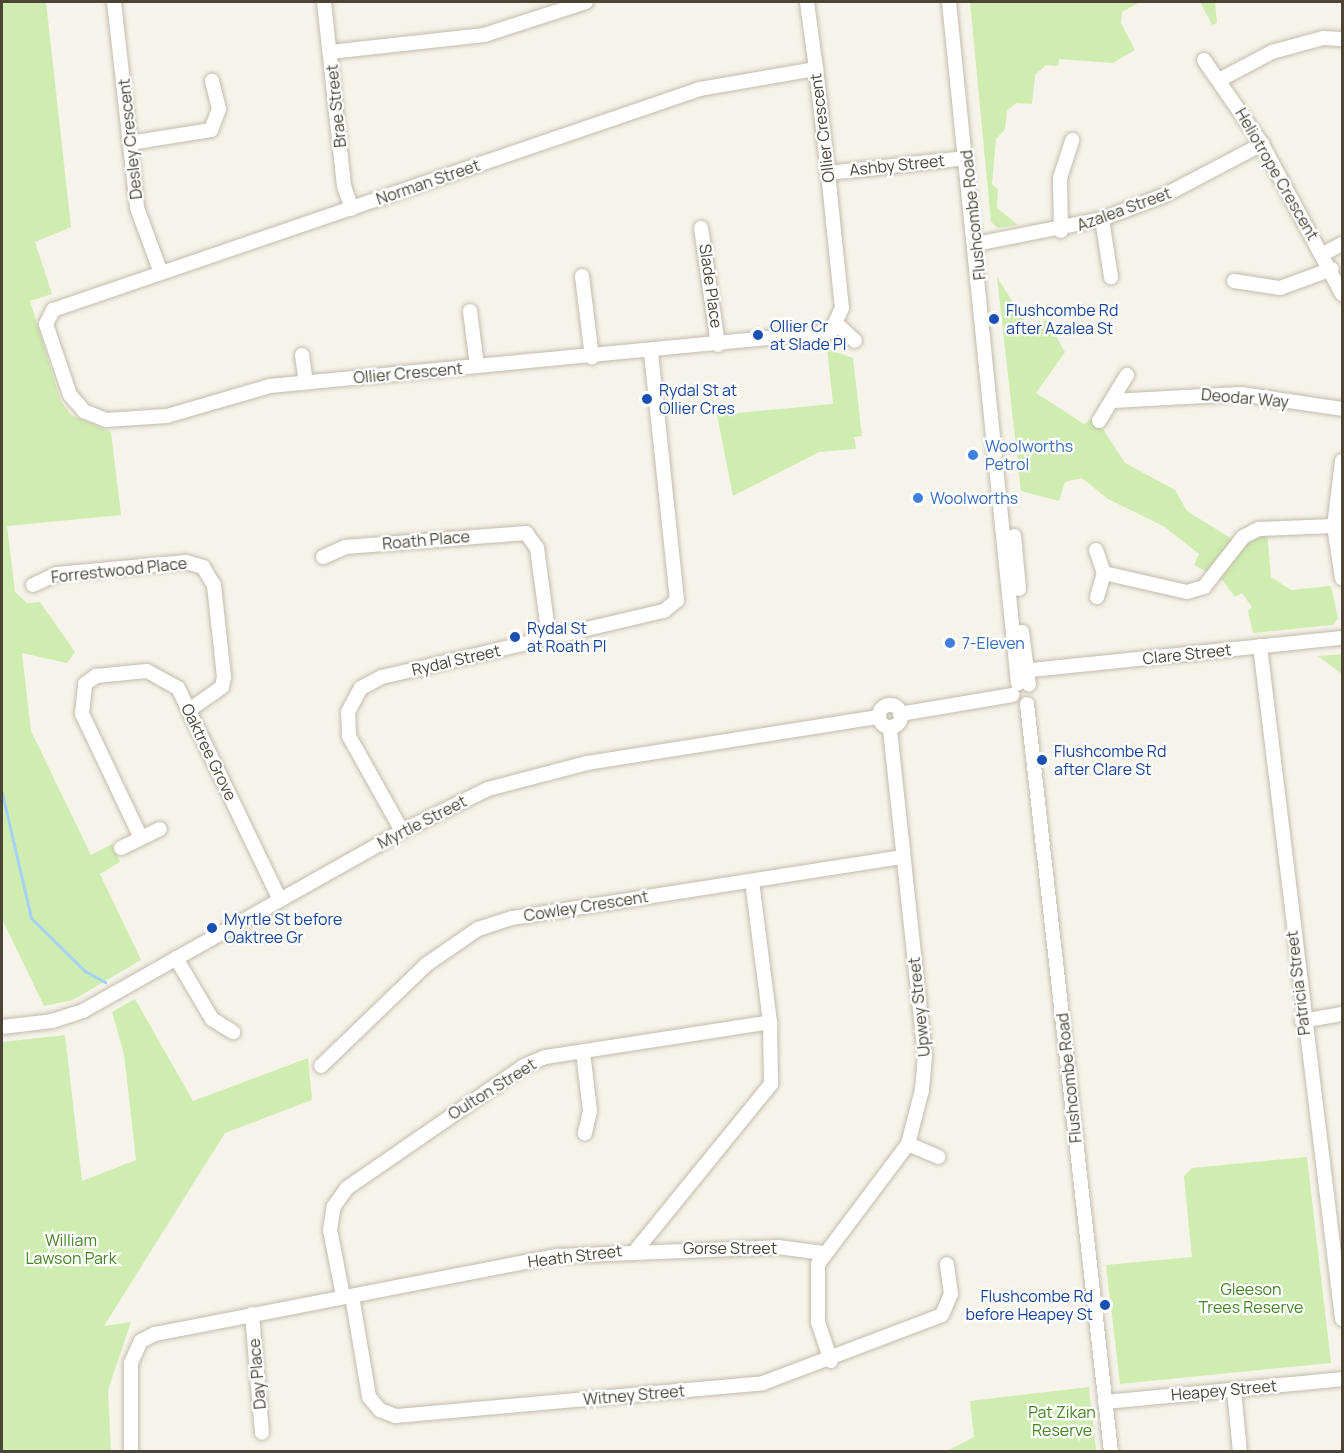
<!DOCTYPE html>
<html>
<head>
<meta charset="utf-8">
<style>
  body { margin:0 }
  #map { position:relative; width:1344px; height:1453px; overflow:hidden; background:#f6f3ea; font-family:Manrope,sans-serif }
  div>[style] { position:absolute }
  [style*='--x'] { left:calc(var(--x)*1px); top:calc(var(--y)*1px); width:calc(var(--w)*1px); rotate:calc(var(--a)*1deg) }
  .green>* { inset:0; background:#cfedb0 }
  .stream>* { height:3px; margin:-1.5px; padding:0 1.5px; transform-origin:1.5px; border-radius:1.5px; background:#a3d1f7 }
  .roads { filter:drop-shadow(0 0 2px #c3bcac) drop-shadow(0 0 2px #c3bcac) }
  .minor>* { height:14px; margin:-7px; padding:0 7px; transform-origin:7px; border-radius:7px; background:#fff }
  .minor>.ring { margin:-7px; padding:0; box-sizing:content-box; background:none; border:14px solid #fff; border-radius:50% }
  .dots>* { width:16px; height:16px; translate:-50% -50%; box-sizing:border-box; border:3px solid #fff; border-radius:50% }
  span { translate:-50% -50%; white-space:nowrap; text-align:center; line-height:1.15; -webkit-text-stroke:4.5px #fff; paint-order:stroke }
  .street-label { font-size:16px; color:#4b4437 }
  .transit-label { font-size:16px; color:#164399 }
  .left { translate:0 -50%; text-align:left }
  .right { translate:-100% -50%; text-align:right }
  .shop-label { font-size:16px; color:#366cbe }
  .park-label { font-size:16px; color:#448424 }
  .frame { position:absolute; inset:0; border:3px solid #4b4437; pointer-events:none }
</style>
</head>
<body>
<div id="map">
  <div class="green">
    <i style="clip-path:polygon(2px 2px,46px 2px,71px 227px,35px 242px,52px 294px,30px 301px,61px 401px,71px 415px,111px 432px,121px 515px,7px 526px,15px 592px,27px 603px,40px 602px,75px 652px,67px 663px,22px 653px,31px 731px,91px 855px,112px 844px,120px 862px,100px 874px,141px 960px,73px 1000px,44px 1006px,2px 919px)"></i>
    <i style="clip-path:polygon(970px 2px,1140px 2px,1122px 12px,1121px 23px,1135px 50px,1113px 63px,1059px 59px,1058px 66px,1046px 65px,1035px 75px,1032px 104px,1016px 103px,1007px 111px,1005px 129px,996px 139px,992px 184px,998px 189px,997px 208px,1018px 225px,998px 228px,991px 222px)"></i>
    <i style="clip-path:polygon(1200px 2px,1215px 2px,1217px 23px,1212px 25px)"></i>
    <i style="clip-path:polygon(997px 277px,1029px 328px,1047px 320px,1065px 352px,1036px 393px,1084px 424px,1091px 419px,1101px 426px,1125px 463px,1175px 490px,1187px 511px,1232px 539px,1266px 520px,1271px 577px,1291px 590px,1331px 586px,1338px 618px,1333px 625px,1253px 633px,1248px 611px,1252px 607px,1242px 593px,1235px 597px,1223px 581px,1194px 565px,1199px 554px,1165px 527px,1108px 499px,1082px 478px,1065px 482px,1059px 501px,1021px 491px)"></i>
    <i style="clip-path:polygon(827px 349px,853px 358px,862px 436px,854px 437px,856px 449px,819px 452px,733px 496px,717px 415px,833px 404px)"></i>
    <i style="clip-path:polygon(1342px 654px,1342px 674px,1318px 656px)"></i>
    <i style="clip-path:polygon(135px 999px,193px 1101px,308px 1058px,312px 1100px,225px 1133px,104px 1326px,131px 1322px,108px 1390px,111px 1451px,2px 1451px,2px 1042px,65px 1035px,82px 1181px,136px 1160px,124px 1054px,112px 1012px)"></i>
    <i style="clip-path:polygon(1307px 1157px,1331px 1363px,1120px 1384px,1106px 1265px,1192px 1257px,1184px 1176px,1192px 1168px)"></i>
    <i style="clip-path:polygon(1089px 1387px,1096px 1451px,947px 1451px,974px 1437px,970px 1401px)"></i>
  </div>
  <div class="stream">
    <i style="--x:2;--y:793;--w:128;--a:76.9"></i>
    <i style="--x:31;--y:918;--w:76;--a:44.5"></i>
    <i style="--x:85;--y:971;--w:23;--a:29"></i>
  </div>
  <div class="roads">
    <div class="minor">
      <i style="--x:114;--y:2;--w:207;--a:83.6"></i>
      <i style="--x:137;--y:208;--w:69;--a:69.7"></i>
      <i style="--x:324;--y:2;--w:185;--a:83.8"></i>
      <i style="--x:344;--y:186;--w:24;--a:71"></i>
      <i style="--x:807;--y:2;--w:68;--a:82.3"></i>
      <i style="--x:816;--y:69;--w:105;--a:83.4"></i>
      <i style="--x:828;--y:173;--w:136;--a:84.1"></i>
      <i style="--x:842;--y:308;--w:26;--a:115"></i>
      <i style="--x:831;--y:332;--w:564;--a:174.5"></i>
      <i style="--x:270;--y:386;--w:107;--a:163.8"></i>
      <i style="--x:167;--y:416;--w:61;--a:176.2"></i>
      <i style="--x:106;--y:420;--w:24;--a:-158"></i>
      <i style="--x:84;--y:411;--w:21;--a:-131"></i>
      <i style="--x:70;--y:395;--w:75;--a:-108.7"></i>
      <i style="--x:46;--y:324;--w:16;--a:-63"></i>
      <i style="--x:53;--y:310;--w:684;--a:-18.86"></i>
      <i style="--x:700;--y:89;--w:118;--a:-9.8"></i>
      <i style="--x:949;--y:2;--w:685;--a:84.22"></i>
      <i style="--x:330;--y:52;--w:155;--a:-6.3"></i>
      <i style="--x:484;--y:35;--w:107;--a:-17.9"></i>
      <i style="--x:1204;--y:60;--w:102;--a:55.4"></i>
      <i style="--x:1262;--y:144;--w:170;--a:61.9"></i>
      <i style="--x:1221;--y:79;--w:58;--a:-27.9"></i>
      <i style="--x:1272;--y:52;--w:53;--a:-15.4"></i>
      <i style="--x:1323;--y:38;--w:19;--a:3"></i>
      <i style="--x:130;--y:143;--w:82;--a:-9.1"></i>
      <i style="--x:211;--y:130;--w:22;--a:-69"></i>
      <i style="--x:219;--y:109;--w:29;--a:-104"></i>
      <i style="--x:828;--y:173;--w:139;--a:-6.2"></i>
      <i style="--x:1102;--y:219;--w:59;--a:81.2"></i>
      <i style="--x:701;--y:228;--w:118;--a:81.7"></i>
      <i style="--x:1061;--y:231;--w:53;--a:-91.1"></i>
      <i style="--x:1060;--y:178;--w:40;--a:-72"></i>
      <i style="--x:976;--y:244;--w:128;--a:-11.2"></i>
      <i style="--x:1102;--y:219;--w:67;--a:-20.9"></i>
      <i style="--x:1165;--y:195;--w:110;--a:-27.7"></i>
      <i style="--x:1323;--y:254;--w:21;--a:-28"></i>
      <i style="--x:582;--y:276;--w:82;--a:83"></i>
      <i style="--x:1234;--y:281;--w:47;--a:8.7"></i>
      <i style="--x:1280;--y:288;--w:55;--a:-20.1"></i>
      <i style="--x:470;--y:311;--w:55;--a:82.7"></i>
      <i style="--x:838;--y:325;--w:23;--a:43"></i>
      <i style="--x:302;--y:355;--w:27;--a:82"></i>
      <i style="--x:1112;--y:401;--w:129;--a:-3.1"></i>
      <i style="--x:1241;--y:394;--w:102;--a:8.4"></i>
      <i style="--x:1099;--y:421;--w:54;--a:-58.7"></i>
      <i style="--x:1342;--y:461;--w:65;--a:97"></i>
      <i style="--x:1334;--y:526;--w:53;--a:81.3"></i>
      <i style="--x:1014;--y:536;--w:53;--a:84.6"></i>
      <i style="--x:1096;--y:550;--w:24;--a:71"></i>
      <i style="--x:1104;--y:573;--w:25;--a:106"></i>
      <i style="--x:323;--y:557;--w:24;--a:-24"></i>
      <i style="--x:345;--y:547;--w:182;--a:-4.4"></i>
      <i style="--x:526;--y:533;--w:19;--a:54"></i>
      <i style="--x:537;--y:548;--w:91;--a:82.4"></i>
      <i style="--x:1104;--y:573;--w:85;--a:12.9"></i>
      <i style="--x:1187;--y:592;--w:18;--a:-16"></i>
      <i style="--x:1204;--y:587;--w:63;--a:-52"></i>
      <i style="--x:1243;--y:537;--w:18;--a:-27"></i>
      <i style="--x:1259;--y:529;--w:75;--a:-2.3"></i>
      <i style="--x:33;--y:585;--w:26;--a:-25"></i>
      <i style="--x:57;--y:574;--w:130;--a:-5.3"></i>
      <i style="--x:186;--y:562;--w:18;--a:16"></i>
      <i style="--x:203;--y:567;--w:21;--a:59"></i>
      <i style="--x:214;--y:585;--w:93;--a:83.8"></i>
      <i style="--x:224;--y:677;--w:10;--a:101"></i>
      <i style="--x:222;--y:687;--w:40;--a:145.1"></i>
      <i style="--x:1022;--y:632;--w:53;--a:82.5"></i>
      <i style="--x:1260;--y:646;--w:678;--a:83.05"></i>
      <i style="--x:1031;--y:670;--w:313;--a:-5.9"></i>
      <i style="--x:1027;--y:704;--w:753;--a:83.59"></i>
      <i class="ring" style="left:879px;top:705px;width:8px;height:8px"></i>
      <i style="--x:900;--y:714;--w:114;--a:-9.6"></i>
      <i style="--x:402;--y:831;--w:109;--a:-119.2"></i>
      <i style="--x:349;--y:736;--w:24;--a:-92"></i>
      <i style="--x:348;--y:712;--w:27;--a:-62"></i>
      <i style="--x:361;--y:688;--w:24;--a:-28"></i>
      <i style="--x:382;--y:677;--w:290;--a:-13.2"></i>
      <i style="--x:664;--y:611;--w:17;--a:-40"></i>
      <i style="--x:677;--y:600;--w:250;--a:-96"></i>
      <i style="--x:141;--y:838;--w:137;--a:-115.4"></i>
      <i style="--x:82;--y:714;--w:30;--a:-84"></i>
      <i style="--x:85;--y:684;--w:14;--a:-36"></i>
      <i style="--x:96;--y:676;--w:51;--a:-5.6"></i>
      <i style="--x:147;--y:671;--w:35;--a:29"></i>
      <i style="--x:178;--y:688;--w:235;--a:64.3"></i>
      <i style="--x:121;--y:848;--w:43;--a:-26"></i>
      <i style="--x:176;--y:958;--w:71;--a:59.5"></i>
      <i style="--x:212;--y:1019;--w:25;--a:32"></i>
      <i style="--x:1302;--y:1021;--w:41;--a:-9.9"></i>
      <i style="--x:2;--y:1027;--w:50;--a:-6.8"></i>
      <i style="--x:52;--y:1021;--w:33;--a:-18"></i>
      <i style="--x:83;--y:1011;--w:366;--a:-29.4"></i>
      <i style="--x:402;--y:831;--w:96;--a:-26"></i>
      <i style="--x:488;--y:789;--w:102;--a:-14.7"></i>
      <i style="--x:587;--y:763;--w:296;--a:-9"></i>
      <i style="--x:583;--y:1052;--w:59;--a:83.2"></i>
      <i style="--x:590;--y:1111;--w:23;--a:103"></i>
      <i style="--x:321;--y:1066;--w:147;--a:-43.9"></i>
      <i style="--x:427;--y:964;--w:62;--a:-34.5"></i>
      <i style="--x:478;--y:929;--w:36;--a:-18"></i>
      <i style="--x:512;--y:918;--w:395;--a:-8.9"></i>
      <i style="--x:908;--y:1144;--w:33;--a:23"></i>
      <i style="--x:637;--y:1249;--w:213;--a:-50.9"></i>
      <i style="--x:771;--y:1084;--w:62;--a:-90.9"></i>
      <i style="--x:770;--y:1022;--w:142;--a:-97.3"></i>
      <i style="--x:343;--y:1296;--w:67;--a:-101.1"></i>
      <i style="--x:330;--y:1230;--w:24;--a:-81"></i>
      <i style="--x:334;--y:1206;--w:22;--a:-54"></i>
      <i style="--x:347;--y:1188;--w:215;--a:-34.6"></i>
      <i style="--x:524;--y:1066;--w:23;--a:-23"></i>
      <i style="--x:545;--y:1057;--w:228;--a:-8.8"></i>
      <i style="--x:352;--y:1296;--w:102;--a:80.4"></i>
      <i style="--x:369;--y:1397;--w:17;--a:50"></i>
      <i style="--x:380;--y:1410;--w:17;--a:21"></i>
      <i style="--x:396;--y:1416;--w:368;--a:-5.1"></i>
      <i style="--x:763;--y:1383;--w:191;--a:-20.8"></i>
      <i style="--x:942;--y:1315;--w:23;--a:-67"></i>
      <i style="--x:951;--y:1294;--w:30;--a:-98"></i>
      <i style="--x:252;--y:1314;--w:119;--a:85.2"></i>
      <i style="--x:831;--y:1361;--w:41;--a:-108.4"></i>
      <i style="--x:818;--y:1322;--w:58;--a:-90"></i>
      <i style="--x:818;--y:1264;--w:150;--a:-53.1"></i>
      <i style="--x:908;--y:1144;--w:56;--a:-75.5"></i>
      <i style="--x:922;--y:1090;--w:33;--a:-85"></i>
      <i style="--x:925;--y:1057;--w:332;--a:-96.1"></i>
      <i style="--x:1234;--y:1390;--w:62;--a:84.5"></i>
      <i style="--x:1105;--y:1402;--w:238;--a:-5.5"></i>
      <i style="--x:131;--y:1452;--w:89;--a:-90"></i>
      <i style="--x:131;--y:1363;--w:24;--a:-66"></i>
      <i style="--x:141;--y:1341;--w:16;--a:-27"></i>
      <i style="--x:155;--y:1334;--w:410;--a:-11"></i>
      <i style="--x:558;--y:1256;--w:220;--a:-2.3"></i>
      <i style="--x:778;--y:1247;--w:45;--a:7.6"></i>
    </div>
  </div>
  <div class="dots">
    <i style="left:994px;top:319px;background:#1a4fb4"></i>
    <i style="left:758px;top:335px;background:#1a4fb4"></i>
    <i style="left:647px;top:399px;background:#1a4fb4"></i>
    <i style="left:973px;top:455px;background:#3f7fe0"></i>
    <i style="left:918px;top:498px;background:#3f7fe0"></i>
    <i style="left:515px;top:637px;background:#1a4fb4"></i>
    <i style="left:950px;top:643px;background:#3f7fe0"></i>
    <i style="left:1042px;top:760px;background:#1a4fb4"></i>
    <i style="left:212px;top:928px;background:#1a4fb4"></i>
    <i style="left:1105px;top:1305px;background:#1a4fb4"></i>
  </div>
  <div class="street-label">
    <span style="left:336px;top:106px;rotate:-96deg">Brae Street</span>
    <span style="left:822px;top:128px;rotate:-97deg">Ollier Crescent</span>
    <span style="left:130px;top:139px;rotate:-96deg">Desley Crescent</span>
    <span style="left:897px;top:165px;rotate:-6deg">Ashby Street</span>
    <span style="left:1277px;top:174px;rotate:60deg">Heliotrope Crescent</span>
    <span style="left:428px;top:182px;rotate:-19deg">Norman Street</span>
    <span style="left:1124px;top:209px;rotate:-20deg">Azalea Street</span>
    <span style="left:973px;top:215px;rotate:-96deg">Flushcombe Road</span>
    <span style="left:711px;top:286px;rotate:82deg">Slade Place</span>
    <span style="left:408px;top:373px;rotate:-5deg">Ollier Crescent</span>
    <span style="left:1245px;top:398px;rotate:5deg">Deodar Way</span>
    <span style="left:426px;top:540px;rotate:-5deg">Roath Place</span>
    <span style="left:119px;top:570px;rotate:-6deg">Forrestwood Place</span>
    <span style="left:1187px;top:654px;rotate:-6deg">Clare Street</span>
    <span style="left:456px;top:660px;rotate:-13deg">Rydal Street</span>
    <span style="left:209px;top:752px;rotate:64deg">Oaktree Grove</span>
    <span style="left:422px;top:822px;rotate:-27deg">Myrtle Street</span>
    <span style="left:586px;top:906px;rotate:-9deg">Cowley Crescent</span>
    <span style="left:1298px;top:983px;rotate:-97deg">Patricia Street</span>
    <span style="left:919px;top:1007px;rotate:-96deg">Upwey Street</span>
    <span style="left:1069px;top:1078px;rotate:-96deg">Flushcombe Road</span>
    <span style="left:492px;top:1089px;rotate:-32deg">Oulton Street</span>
    <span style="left:730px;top:1248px">Gorse Street</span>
    <span style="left:575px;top:1256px;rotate:-7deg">Heath Street</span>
    <span style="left:257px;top:1374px;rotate:-95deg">Day Place</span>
    <span style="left:1224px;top:1390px;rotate:-5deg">Heapey Street</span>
    <span style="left:634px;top:1395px;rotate:-5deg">Witney Street</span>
  </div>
  <div class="transit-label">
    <span class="left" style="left:1006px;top:319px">Flushcombe Rd<br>after Azalea St</span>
    <span class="left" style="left:770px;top:335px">Ollier Cr<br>at Slade Pl</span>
    <span class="left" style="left:659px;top:399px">Rydal St at<br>Ollier Cres</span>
    <span class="left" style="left:527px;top:637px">Rydal St<br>at Roath Pl</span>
    <span class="left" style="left:1054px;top:760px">Flushcombe Rd<br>after Clare St</span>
    <span class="left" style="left:224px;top:928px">Myrtle St before<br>Oaktree Gr</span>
    <span class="right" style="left:1093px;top:1305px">Flushcombe Rd<br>before Heapey St</span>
  </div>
  <div class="shop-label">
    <span class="left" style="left:985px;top:455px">Woolworths<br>Petrol</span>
    <span class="left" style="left:930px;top:498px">Woolworths</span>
    <span class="left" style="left:962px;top:643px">7-Eleven</span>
  </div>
  <div class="park-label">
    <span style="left:71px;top:1249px">William<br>Lawson Park</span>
    <span style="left:1251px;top:1298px">Gleeson<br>Trees Reserve</span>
    <span style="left:1062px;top:1421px">Pat Zikan<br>Reserve</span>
  </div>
  <div class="frame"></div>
</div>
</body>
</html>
